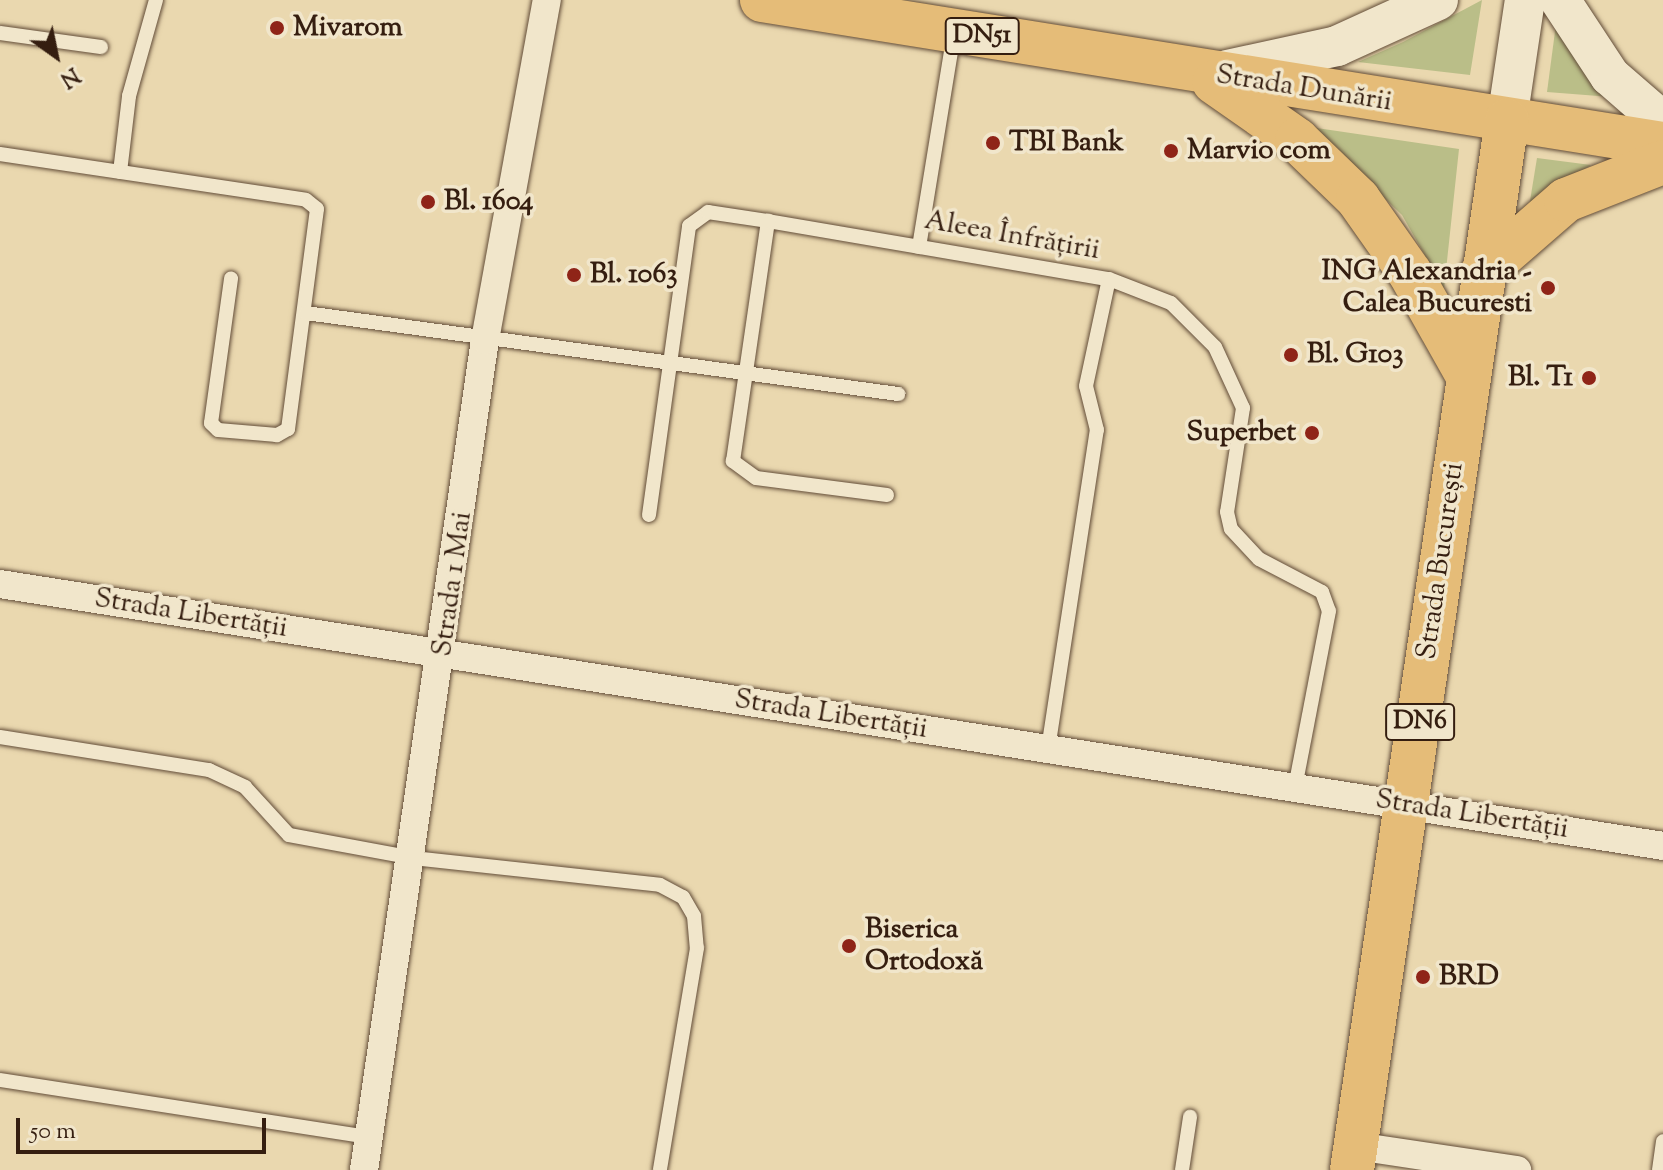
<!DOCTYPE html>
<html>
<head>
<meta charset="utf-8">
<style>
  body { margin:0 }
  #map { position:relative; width:1663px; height:1170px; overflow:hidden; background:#ead8af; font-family:"Sorts Mill Goudy",serif }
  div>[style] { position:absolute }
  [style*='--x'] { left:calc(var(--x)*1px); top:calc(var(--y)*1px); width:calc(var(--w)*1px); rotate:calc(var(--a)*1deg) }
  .green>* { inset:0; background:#babe88 }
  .roads { filter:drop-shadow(0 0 2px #624c38) drop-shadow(0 0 2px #624c38) }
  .lane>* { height:14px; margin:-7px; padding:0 7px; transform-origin:7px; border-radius:7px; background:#f1e6cb }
  .street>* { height:28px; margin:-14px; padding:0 14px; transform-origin:14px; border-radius:14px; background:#f1e6cb }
  .secondary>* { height:40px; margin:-20px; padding:0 20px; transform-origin:20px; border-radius:20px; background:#f1e6cb }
  .primary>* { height:44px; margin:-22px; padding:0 22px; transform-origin:22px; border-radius:22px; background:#e5bc78 }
  .dots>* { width:22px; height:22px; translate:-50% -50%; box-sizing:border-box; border:4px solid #f1e6cb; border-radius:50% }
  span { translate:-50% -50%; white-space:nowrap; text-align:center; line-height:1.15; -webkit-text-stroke:7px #f1e6cb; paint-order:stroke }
  .shield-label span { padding:2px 6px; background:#f1e6cb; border:2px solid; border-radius:6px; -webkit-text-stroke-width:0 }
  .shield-label { font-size:26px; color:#351e10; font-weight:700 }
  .poi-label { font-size:28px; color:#351e10; font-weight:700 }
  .left { translate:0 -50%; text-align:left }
  .right { translate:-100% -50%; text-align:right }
  .street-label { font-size:28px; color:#351e10 }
  .north { position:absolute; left:16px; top:16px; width:80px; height:80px; -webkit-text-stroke:6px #f1e6cb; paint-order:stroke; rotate:147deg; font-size:22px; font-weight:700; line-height:32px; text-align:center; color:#351e10 }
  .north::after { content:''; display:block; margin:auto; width:28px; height:36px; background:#351e10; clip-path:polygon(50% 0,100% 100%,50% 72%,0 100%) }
  .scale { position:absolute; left:16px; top:1118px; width:250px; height:36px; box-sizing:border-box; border:4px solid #351e10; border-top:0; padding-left:10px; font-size:24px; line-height:28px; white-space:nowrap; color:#351e10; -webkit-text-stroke:6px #f1e6cb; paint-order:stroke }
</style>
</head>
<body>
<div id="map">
  <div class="green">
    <i style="clip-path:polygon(1482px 0,1470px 75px,1358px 62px,1403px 42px)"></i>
    <i style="clip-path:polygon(1556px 24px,1624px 98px,1547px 92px)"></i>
    <i style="clip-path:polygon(1310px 127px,1459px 149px,1444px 289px,1402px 215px)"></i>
    <i style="clip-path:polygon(1537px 158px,1591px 165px,1529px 207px)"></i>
  </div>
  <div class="roads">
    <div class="lane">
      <i style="--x:0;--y:33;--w:102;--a:7.9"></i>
      <i style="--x:0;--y:154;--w:309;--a:8.5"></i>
      <i style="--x:306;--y:200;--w:14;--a:39"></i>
      <i style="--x:317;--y:209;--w:222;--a:97.5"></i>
      <i style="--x:288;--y:429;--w:13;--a:151"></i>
      <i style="--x:277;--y:435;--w:59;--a:-175.2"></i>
      <i style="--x:218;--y:430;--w:10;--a:-135"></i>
      <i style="--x:211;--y:423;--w:146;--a:-82.1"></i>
      <i style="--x:120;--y:172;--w:77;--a:-83.2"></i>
      <i style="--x:129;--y:96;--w:100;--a:-74.3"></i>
      <i style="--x:919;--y:247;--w:216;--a:-80.7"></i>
      <i style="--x:306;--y:313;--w:598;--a:7.79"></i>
      <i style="--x:887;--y:495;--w:132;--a:-172.6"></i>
      <i style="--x:756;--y:478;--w:29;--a:-144"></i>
      <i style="--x:733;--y:461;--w:243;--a:-81.7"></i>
      <i style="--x:768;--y:221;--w:346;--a:9.7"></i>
      <i style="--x:1109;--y:279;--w:66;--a:21.2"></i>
      <i style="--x:1171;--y:303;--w:62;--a:45"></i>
      <i style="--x:1215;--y:347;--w:67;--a:65.3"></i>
      <i style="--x:1243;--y:408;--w:105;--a:98.7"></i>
      <i style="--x:1227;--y:512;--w:17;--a:77"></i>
      <i style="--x:1231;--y:529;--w:41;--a:47"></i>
      <i style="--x:1259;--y:559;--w:71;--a:27.6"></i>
      <i style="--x:1322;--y:592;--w:20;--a:70"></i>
      <i style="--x:1329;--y:611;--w:180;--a:100.9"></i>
      <i style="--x:649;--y:515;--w:292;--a:-82.1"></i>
      <i style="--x:689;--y:226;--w:24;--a:-36"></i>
      <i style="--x:708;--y:212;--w:61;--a:8.5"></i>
      <i style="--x:0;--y:737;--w:212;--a:9"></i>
      <i style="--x:209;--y:770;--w:40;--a:25"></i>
      <i style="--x:245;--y:787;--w:65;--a:47.5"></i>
      <i style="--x:289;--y:835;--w:126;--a:10.5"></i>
      <i style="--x:413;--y:858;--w:248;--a:6.2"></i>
      <i style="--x:660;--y:885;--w:26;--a:28"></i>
      <i style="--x:683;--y:897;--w:22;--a:60"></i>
      <i style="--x:694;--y:916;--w:32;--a:85"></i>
      <i style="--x:697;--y:948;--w:225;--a:99.5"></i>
      <i style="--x:1048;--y:749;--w:323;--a:-81.3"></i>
      <i style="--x:1097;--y:430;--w:45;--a:-104"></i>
      <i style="--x:1086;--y:386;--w:109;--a:-77.9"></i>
      <i style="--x:0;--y:1080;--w:373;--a:8.8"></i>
      <i style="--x:1182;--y:1170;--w:54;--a:-81.4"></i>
      <i style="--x:1659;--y:1170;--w:29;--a:-82"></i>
    </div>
    <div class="street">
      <i style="--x:0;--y:584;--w:1684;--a:8.95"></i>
      <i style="--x:1356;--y:1146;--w:163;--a:8.5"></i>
      <i style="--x:364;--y:1170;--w:839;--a:-81.71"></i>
      <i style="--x:485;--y:340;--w:346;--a:-79.7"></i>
    </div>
    <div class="secondary">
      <i style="--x:1560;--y:0;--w:91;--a:56.7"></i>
      <i style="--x:1610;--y:76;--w:70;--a:41"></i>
      <i style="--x:1227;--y:70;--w:113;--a:-12.3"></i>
      <i style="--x:1337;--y:46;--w:111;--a:-24.5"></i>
      <i style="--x:1507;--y:120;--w:121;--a:-81.5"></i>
    </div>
    <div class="primary">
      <i style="--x:762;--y:0;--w:912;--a:9.08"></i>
      <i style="--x:1214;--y:82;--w:101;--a:34.9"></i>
      <i style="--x:1297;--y:140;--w:85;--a:44"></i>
      <i style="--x:1358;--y:199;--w:90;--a:54.9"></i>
      <i style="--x:1410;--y:273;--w:116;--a:60.6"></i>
      <i style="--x:1482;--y:273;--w:111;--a:-41"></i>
      <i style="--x:1566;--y:200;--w:104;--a:-21.4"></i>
      <i style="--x:1352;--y:1170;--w:1061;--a:-81.6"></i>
    </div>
  </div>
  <div class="dots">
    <i style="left:277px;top:28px;background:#8f2418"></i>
    <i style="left:993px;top:143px;background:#8f2418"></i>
    <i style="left:1171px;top:151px;background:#8f2418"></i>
    <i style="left:428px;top:202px;background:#8f2418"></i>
    <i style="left:574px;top:275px;background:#8f2418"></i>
    <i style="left:1548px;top:288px;background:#8f2418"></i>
    <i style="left:1291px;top:355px;background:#8f2418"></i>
    <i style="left:1589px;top:378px;background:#8f2418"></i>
    <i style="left:1312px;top:433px;background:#8f2418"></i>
    <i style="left:849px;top:946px;background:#8f2418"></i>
    <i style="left:1423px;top:977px;background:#8f2418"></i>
  </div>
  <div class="shield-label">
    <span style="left:982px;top:36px">DN51</span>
    <span style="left:1420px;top:722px">DN6</span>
  </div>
  <div class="poi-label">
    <span class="left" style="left:293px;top:28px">Mivarom</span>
    <span class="left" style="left:1009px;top:143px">TBI Bank</span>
    <span class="left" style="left:1187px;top:151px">Marvio com</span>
    <span class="left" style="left:444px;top:202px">Bl. 1604</span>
    <span class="right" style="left:1532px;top:288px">ING Alexandria -<br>Calea Bucuresti</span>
    <span class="left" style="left:590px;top:275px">Bl. 1063</span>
    <span class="left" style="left:1307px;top:355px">Bl. G103</span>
    <span class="right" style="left:1573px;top:378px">Bl. T1</span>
    <span class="right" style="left:1296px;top:433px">Superbet</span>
    <span class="left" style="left:865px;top:946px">Biserica<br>Ortodoxă</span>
    <span class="left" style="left:1439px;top:977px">BRD</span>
  </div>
  <div class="street-label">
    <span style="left:1304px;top:89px;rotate:9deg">Strada Dunării</span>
    <span style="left:1012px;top:236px;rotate:10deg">Aleea Înfrățirii</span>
    <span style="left:1441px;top:561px;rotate:-82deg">Strada București</span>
    <span style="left:453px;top:584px;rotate:-82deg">Strada 1 Mai</span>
    <span style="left:191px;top:614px;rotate:9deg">Strada Libertății</span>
    <span style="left:831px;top:715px;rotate:9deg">Strada Libertății</span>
    <span style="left:1472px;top:815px;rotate:9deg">Strada Libertății</span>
  </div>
  <div class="north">N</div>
  <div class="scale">50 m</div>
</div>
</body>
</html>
